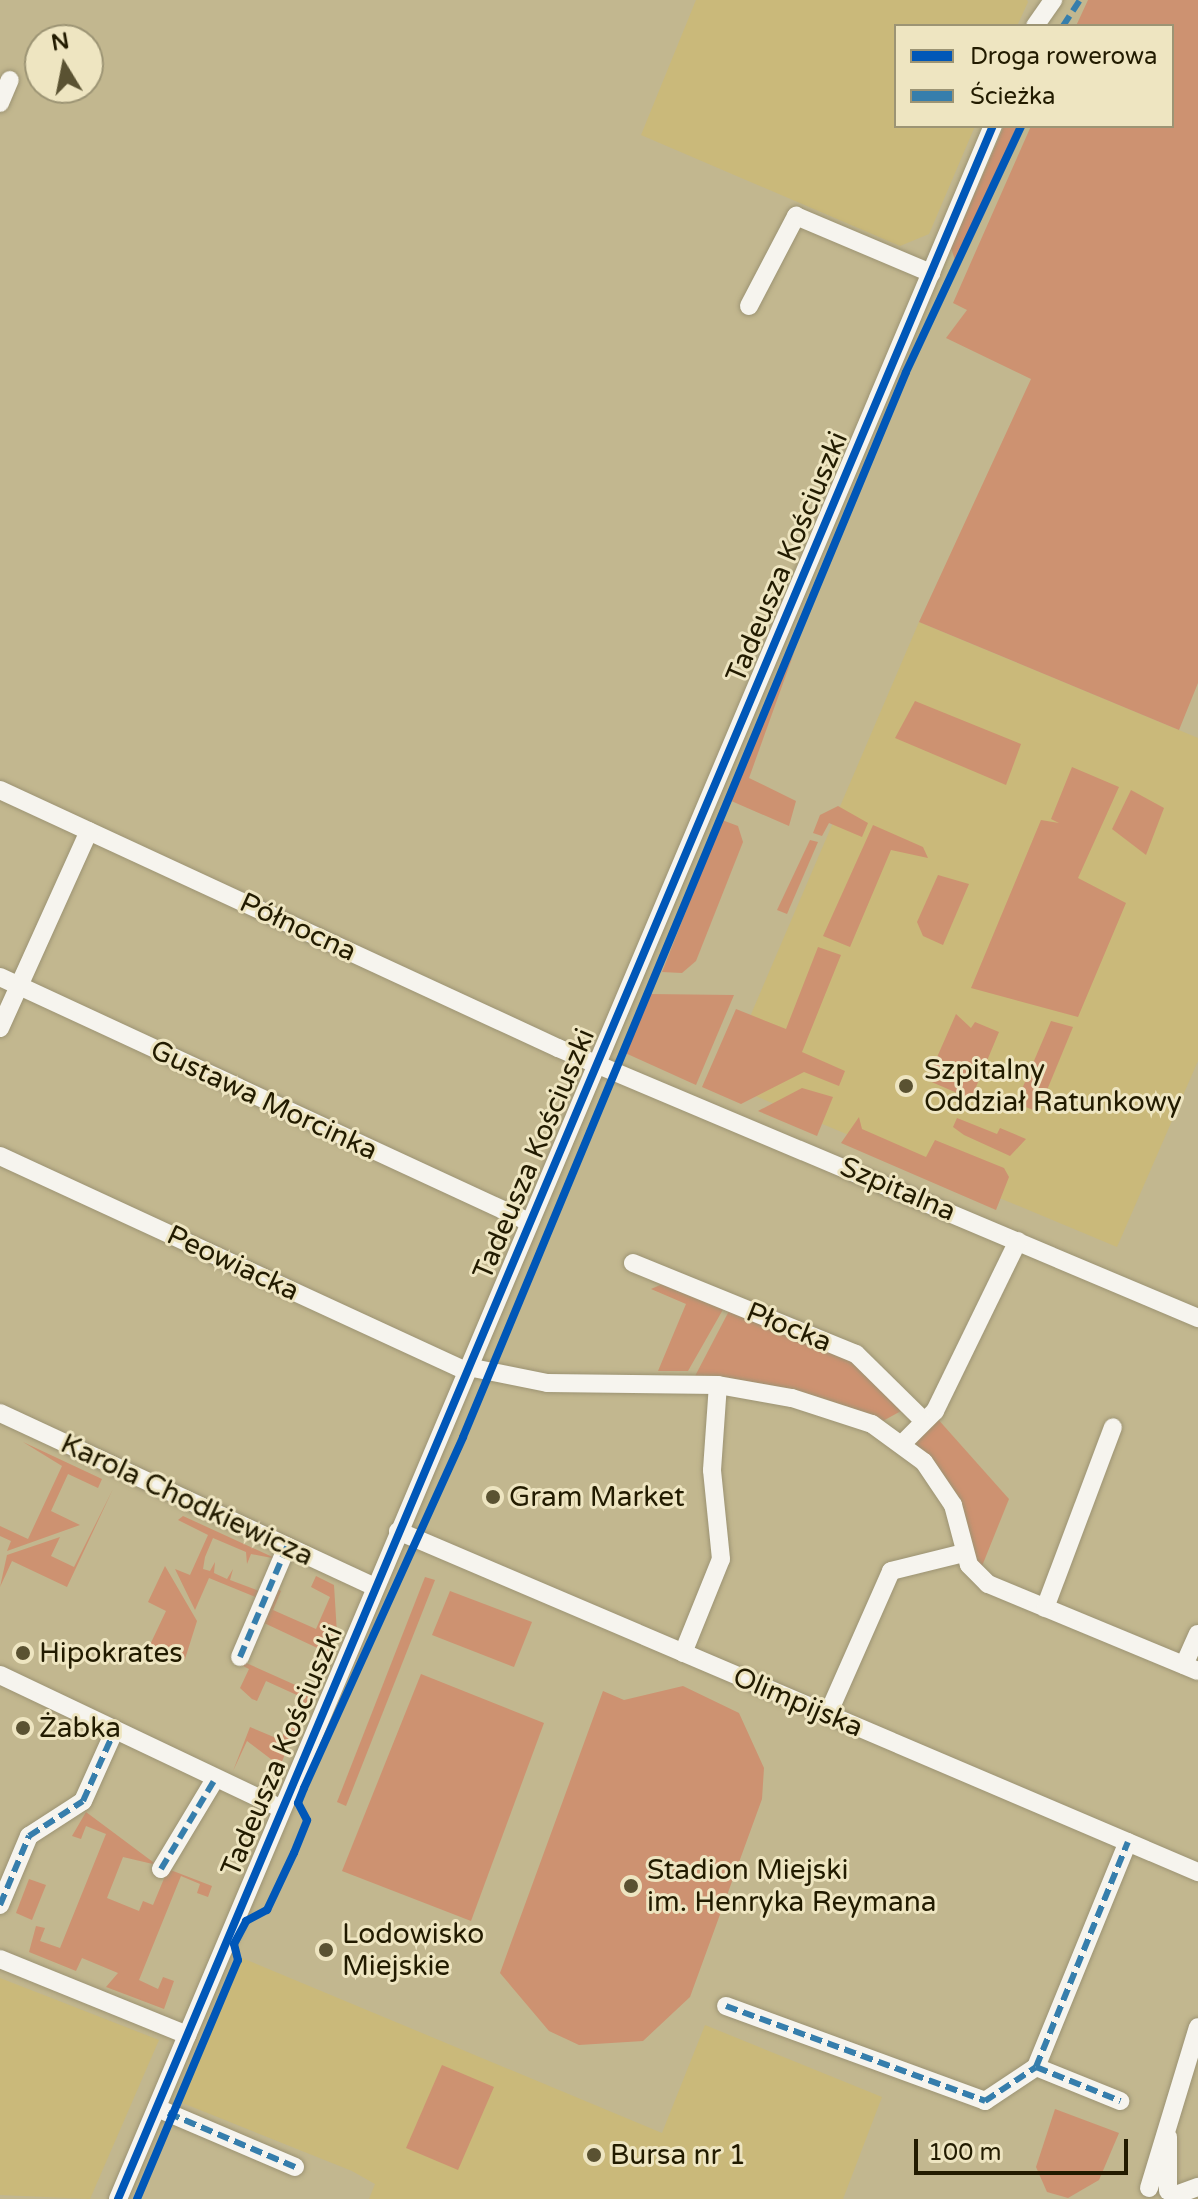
<!DOCTYPE html>
<html>
<head>
<meta charset="utf-8">
<style>
  body { margin:0 }
  #map { position:relative; width:1198px; height:2199px; overflow:hidden; background:#c2b78f; font-family:"Varela Round",sans-serif }
  div>[style] { position:absolute }
  [style*='--x'] { left:calc(var(--x)*1px); top:calc(var(--y)*1px); width:calc(var(--w)*1px); rotate:calc(var(--a)*1deg) }
  .built>* { inset:0; background:#cab97a }
  .green>* { inset:0; background:#cd9271 }
  .roads { filter:drop-shadow(0 0 2px #9c9373) drop-shadow(0 0 2px #9c9373) }
  .minor>* { height:18px; margin:-9px; padding:0 9px; transform-origin:9px; border-radius:9px; background:#f6f4ee }
  .quiet>* { height:6px; margin-top:-3px; transform-origin:0; background:repeating-linear-gradient(90deg,#367eac 0 12px,transparent 0 18px) }
  .cycleway>* { height:8px; margin:-4px; padding:0 4px; transform-origin:4px; border-radius:4px; background:#0057b8 }
  .dots>* { width:22px; height:22px; translate:-50% -50%; box-sizing:border-box; border:4px solid #eee5c1; border-radius:50% }
  span { translate:-50% -50%; white-space:nowrap; text-align:center; line-height:1.15; -webkit-text-stroke:6px #eee5c1; paint-order:stroke }
  .street-label { font-size:28px; color:#221b00 }
  .poi-label { font-size:28px; color:#221b00 }
  .left { translate:0 -50%; text-align:left }
  .legend { position:absolute; left:894px; top:24px; width:280px; height:104px; box-sizing:border-box; background:#eee5c1; border:2px solid #9c9474; margin:0; padding:10px 14px; list-style:none; font-size:24px; color:#221b00 }
  .legend li { display:flex; align-items:center; gap:16px; height:40px }
  .legend b { width:40px; border:2px solid #9c9474 }
  .north { position:absolute; left:24px; top:24px; width:80px; height:80px; box-sizing:border-box; background:#eee5c1; border:2px solid #9c9474; border-radius:50%; rotate:350deg; font-size:22px; font-weight:700; line-height:32px; text-align:center; color:#221b00 }
  .north::after { content:''; display:block; margin:auto; width:28px; height:36px; background:#5a5232; clip-path:polygon(50% 0,100% 100%,50% 72%,0 100%) }
  .scale { position:absolute; left:914px; top:2139px; width:214px; height:36px; box-sizing:border-box; border:4px solid #221b00; border-top:0; padding-left:10px; font-size:24px; line-height:28px; white-space:nowrap; color:#221b00; -webkit-text-stroke:6px #eee5c1; paint-order:stroke }
</style>
</head>
<body>
<div id="map">
  <div class="built">
    <i style="clip-path:polygon(696px 0,1027px 0,1028px 2px,1017px 26px,896px 26px,896px 126px,975px 126px,929px 234px,900px 246px,641px 135px)"></i>
    <i style="clip-path:polygon(919px 622px,1198px 738px,1198px 1061px,1117px 1247px,722px 1082px)"></i>
    <i style="clip-path:polygon(242px 1958px,662px 2133px,705px 2025px,882px 2097px,843px 2199px,369px 2199px,375px 2184px,352px 2171px,180px 2102px)"></i>
    <i style="clip-path:polygon(0 1978px,159px 2040px,90px 2199px,0 2195px)"></i>
  </div>
  <div class="green">
    <i style="clip-path:polygon(1088px 0,1198px 0,1198px 683px,1179px 730px,919px 622px,1031px 379px,946px 338px,967px 310px,953px 303px,1031px 126px,1172px 126px,1172px 26px,1076px 26px)"></i>
    <i style="clip-path:polygon(1004px 126px,1017px 126px,957px 266px,951px 248px)"></i>
    <i style="clip-path:polygon(795px 650px,749px 778px,796px 801px,789px 826px,729px 800px)"></i>
    <i style="clip-path:polygon(915px 701px,1021px 744px,1006px 785px,895px 738px)"></i>
    <i style="clip-path:polygon(1072px 767px,1119px 787px,1078px 878px,1126px 903px,1078px 1017px,971px 988px,1041px 820px,1059px 823px,1051px 819px)"></i>
    <i style="clip-path:polygon(1131px 790px,1164px 808px,1146px 855px,1112px 829px)"></i>
    <i style="clip-path:polygon(838px 806px,868px 823px,862px 837px,829px 823px,822px 836px,813px 833px,820px 815px)"></i>
    <i style="clip-path:polygon(722px 820px,738px 826px,743px 842px,696px 961px,682px 973px,662px 972px)"></i>
    <i style="clip-path:polygon(873px 825px,923px 847px,928px 858px,891px 850px,850px 947px,823px 936px)"></i>
    <i style="clip-path:polygon(810px 840px,818px 842px,787px 914px,777px 910px)"></i>
    <i style="clip-path:polygon(938px 875px,969px 884px,943px 945px,923px 936px,917px 922px)"></i>
    <i style="clip-path:polygon(818px 947px,841px 955px,802px 1052px,845px 1071px,839px 1086px,804px 1072px,741px 1104px,702px 1087px,736px 1009px,786px 1029px)"></i>
    <i style="clip-path:polygon(648px 994px,734px 995px,696px 1085px,623px 1052px)"></i>
    <i style="clip-path:polygon(956px 1014px,971px 1028px,975px 1022px,999px 1032px,971px 1099px,927px 1080px)"></i>
    <i style="clip-path:polygon(1051px 1021px,1073px 1027px,1038px 1112px,1016px 1103px)"></i>
    <i style="clip-path:polygon(802px 1088px,833px 1097px,817px 1136px,758px 1111px)"></i>
    <i style="clip-path:polygon(859px 1117px,862px 1129px,926px 1157px,935px 1140px,1004px 1168px,1009px 1177px,996px 1210px,841px 1143px)"></i>
    <i style="clip-path:polygon(957px 1118px,997px 1134px,1000px 1128px,1026px 1139px,1010px 1156px,964px 1135px,953px 1127px)"></i>
    <i style="clip-path:polygon(667px 1282px,725px 1306px,688px 1371px,658px 1371px,686px 1304px,651px 1289px)"></i>
    <i style="clip-path:polygon(729px 1311px,852px 1358px,901px 1411px,881px 1422px,694px 1378px)"></i>
    <i style="clip-path:polygon(936px 1417px,1009px 1499px,980px 1571px,915px 1443px)"></i>
    <i style="clip-path:polygon(23px 1442px,102px 1479px,98px 1488px,68px 1474px,51px 1511px,80px 1525px,7px 1551px,11px 1541px,0 1536px,0 1526px,28px 1539px,62px 1466px)"></i>
    <i style="clip-path:polygon(113px 1489px,67px 1587px,12px 1561px,0 1587px,7px 1555px,60px 1537px,51px 1556px,74px 1567px)"></i>
    <i style="clip-path:polygon(183px 1516px,277px 1559px,251px 1554px,247px 1564px,246px 1552px,213px 1538px,205px 1557px,203px 1569px,210px 1571px,215px 1562px,214px 1573px,227px 1579px,233px 1569px,230px 1580px,259px 1591px,260px 1599px,209px 1578px,195px 1610px,175px 1569px,190px 1575px,208px 1535px,178px 1520px)"></i>
    <i style="clip-path:polygon(165px 1566px,197px 1621px,185px 1659px,148px 1649px,166px 1611px,148px 1602px)"></i>
    <i style="clip-path:polygon(316px 1576px,334px 1585px,337px 1634px,328px 1653px,262px 1622px,244px 1662px,311px 1692px,292px 1738px,280px 1766px,247px 1741px,233px 1771px,250px 1727px,281px 1740px,299px 1696px,266px 1681px,257px 1701px,252px 1699px,240px 1688px,249px 1669px,241px 1665px,276px 1588px,281px 1591px,273px 1610px,316px 1629px,330px 1597px,311px 1587px)"></i>
    <i style="clip-path:polygon(425px 1577px,435px 1580px,346px 1806px,337px 1802px)"></i>
    <i style="clip-path:polygon(450px 1591px,532px 1622px,514px 1667px,432px 1635px)"></i>
    <i style="clip-path:polygon(421px 1674px,544px 1723px,471px 1921px,342px 1871px)"></i>
    <i style="clip-path:polygon(683px 1686px,739px 1713px,764px 1768px,762px 1799px,690px 1997px,643px 2041px,579px 2045px,549px 2031px,500px 1973px,603px 1691px,624px 1700px)"></i>
    <i style="clip-path:polygon(86px 1812px,157px 1865px,123px 1857px,107px 1898px,139px 1911px,143px 1901px,153px 1905px,168px 1869px,212px 1886px,208px 1897px,197px 1893px,200px 1884px,181px 1876px,139px 1980px,158px 1989px,163px 1977px,174px 1981px,164px 2009px,106px 1987px,118px 1973px,82px 1958px,76px 1971px,29px 1952px,36px 1926px,45px 1928px,40px 1941px,60px 1948px,106px 1834px,86px 1826px,81px 1839px,72px 1836px)"></i>
    <i style="clip-path:polygon(29px 1879px,46px 1885px,32px 1920px,16px 1913px)"></i>
    <i style="clip-path:polygon(442px 2065px,494px 2087px,458px 2170px,406px 2148px)"></i>
    <i style="clip-path:polygon(1055px 2109px,1119px 2133px,1099px 2180px,1068px 2198px,1047px 2192px,1036px 2167px)"></i>
  </div>
  <div class="roads">
    <div class="minor">
      <i style="--x:1035;--y:26;--w:32;--a:-55"></i>
      <i style="--x:0;--y:103;--w:25;--a:-67"></i>
      <i style="--x:749;--y:306;--w:102;--a:-62.4"></i>
      <i style="--x:796;--y:216;--w:147;--a:22.9"></i>
      <i style="--x:0;--y:790;--w:615;--a:24.81"></i>
      <i style="--x:558;--y:1048;--w:695;--a:22.87"></i>
      <i style="--x:0;--y:977;--w:583;--a:24.85"></i>
      <i style="--x:0;--y:1028;--w:216;--a:-65.7"></i>
      <i style="--x:0;--y:1156;--w:513;--a:24.77"></i>
      <i style="--x:633;--y:1263;--w:241;--a:22.2"></i>
      <i style="--x:856;--y:1354;--w:95;--a:44.6"></i>
      <i style="--x:468;--y:1367;--w:81;--a:11.4"></i>
      <i style="--x:547;--y:1383;--w:171;--a:0.7"></i>
      <i style="--x:718;--y:1385;--w:75;--a:10"></i>
      <i style="--x:792;--y:1398;--w:84;--a:18"></i>
      <i style="--x:872;--y:1424;--w:64;--a:36.2"></i>
      <i style="--x:924;--y:1462;--w:52;--a:56"></i>
      <i style="--x:953;--y:1505;--w:62;--a:75.1"></i>
      <i style="--x:969;--y:1565;--w:27;--a:45"></i>
      <i style="--x:988;--y:1584;--w:227;--a:22.5"></i>
      <i style="--x:0;--y:1413;--w:413;--a:24.9"></i>
      <i style="--x:904;--y:1442;--w:44;--a:-45"></i>
      <i style="--x:935;--y:1411;--w:189;--a:-64"></i>
      <i style="--x:398;--y:1531;--w:870;--a:23.09"></i>
      <i style="--x:1045;--y:1608;--w:193;--a:-69.4"></i>
      <i style="--x:683;--y:1653;--w:101;--a:-68"></i>
      <i style="--x:721;--y:1559;--w:89;--a:-95.8"></i>
      <i style="--x:712;--y:1470;--w:85;--a:-86"></i>
      <i style="--x:240;--y:1657;--w:120;--a:-66.9"></i>
      <i style="--x:1184;--y:1665;--w:34;--a:-66"></i>
      <i style="--x:0;--y:1675;--w:312;--a:25.4"></i>
      <i style="--x:828;--y:1714;--w:156;--a:-66.2"></i>
      <i style="--x:891;--y:1571;--w:75;--a:-13.9"></i>
      <i style="--x:161;--y:1869;--w:105;--a:-59"></i>
      <i style="--x:0;--y:1905;--w:75;--a:-67.2"></i>
      <i style="--x:29;--y:1836;--w:64;--a:-32.9"></i>
      <i style="--x:83;--y:1801;--w:76;--a:-65.8"></i>
      <i style="--x:0;--y:1959;--w:202;--a:22.1"></i>
      <i style="--x:726;--y:2006;--w:276;--a:20.1"></i>
      <i style="--x:985;--y:2101;--w:61;--a:-33.7"></i>
      <i style="--x:1036;--y:2067;--w:243;--a:-67.8"></i>
      <i style="--x:1036;--y:2067;--w:91;--a:22"></i>
      <i style="--x:157;--y:2108;--w:150;--a:23.1"></i>
      <i style="--x:1149;--y:2188;--w:168;--a:-73.1"></i>
      <i style="--x:1168;--y:2191;--w:54;--a:-90"></i>
      <i style="--x:1173;--y:2196;--w:27;--a:-20"></i>
      <i style="--x:118;--y:2199;--w:2250;--a:-67.12"></i>
    </div>
  </div>
  <div class="quiet">
    <i style="--x:1063;--y:26;--w:31;--a:-57"></i>
    <i style="--x:240;--y:1657;--w:120;--a:-66.9"></i>
    <i style="--x:161;--y:1869;--w:105;--a:-59"></i>
    <i style="--x:0;--y:1905;--w:75;--a:-67.2"></i>
    <i style="--x:29;--y:1836;--w:64;--a:-32.9"></i>
    <i style="--x:83;--y:1801;--w:76;--a:-65.8"></i>
    <i style="--x:726;--y:2006;--w:276;--a:20.1"></i>
    <i style="--x:985;--y:2101;--w:61;--a:-33.7"></i>
    <i style="--x:1036;--y:2067;--w:243;--a:-67.8"></i>
    <i style="--x:1036;--y:2067;--w:91;--a:22"></i>
    <i style="--x:168;--y:2113;--w:138;--a:23"></i>
  </div>
  <div class="cycleway">
    <i style="--x:118;--y:2199;--w:2250;--a:-67.12"></i>
    <i style="--x:137;--y:2199;--w:259;--a:-67.1"></i>
    <i style="--x:238;--y:1960;--w:16;--a:-104"></i>
    <i style="--x:234;--y:1944;--w:26;--a:-62"></i>
    <i style="--x:246;--y:1921;--w:24;--a:-28"></i>
    <i style="--x:267;--y:1910;--w:63;--a:-64.7"></i>
    <i style="--x:294;--y:1853;--w:35;--a:-68"></i>
    <i style="--x:307;--y:1820;--w:19;--a:-118"></i>
    <i style="--x:298;--y:1803;--w:16;--a:-68"></i>
    <i style="--x:304;--y:1788;--w:385;--a:-65.6"></i>
    <i style="--x:463;--y:1437;--w:1153;--a:-67.41"></i>
    <i style="--x:906;--y:372;--w:272;--a:-64.9"></i>
  </div>
  <div class="dots">
    <i style="left:906px;top:1086px;background:#5a5232"></i>
    <i style="left:493px;top:1497px;background:#5a5232"></i>
    <i style="left:23px;top:1653px;background:#5a5232"></i>
    <i style="left:23px;top:1728px;background:#5a5232"></i>
    <i style="left:631px;top:1886px;background:#5a5232"></i>
    <i style="left:326px;top:1950px;background:#5a5232"></i>
    <i style="left:594px;top:2155px;background:#5a5232"></i>
  </div>
  <div class="street-label">
    <span style="left:787px;top:557px;rotate:-67deg">Tadeusza Kościuszki</span>
    <span style="left:298px;top:927px;rotate:25deg">Północna</span>
    <span style="left:264px;top:1100px;rotate:25deg">Gustawa Morcinka</span>
    <span style="left:534px;top:1154px;rotate:-67deg">Tadeusza Kościuszki</span>
    <span style="left:898px;top:1189px;rotate:23deg">Szpitalna</span>
    <span style="left:233px;top:1263px;rotate:25deg">Peowiacka</span>
    <span style="left:789px;top:1327px;rotate:22deg">Płocka</span>
    <span style="left:187px;top:1500px;rotate:25deg">Karola Chodkiewicza</span>
    <span style="left:798px;top:1702px;rotate:23deg">Olimpijska</span>
    <span style="left:282px;top:1751px;rotate:-67deg">Tadeusza Kościuszki</span>
  </div>
  <div class="poi-label">
    <span class="left" style="left:924px;top:1086px">Szpitalny<br>Oddział Ratunkowy</span>
    <span class="left" style="left:509px;top:1497px">Gram Market</span>
    <span class="left" style="left:39px;top:1653px">Hipokrates</span>
    <span class="left" style="left:39px;top:1728px">Żabka</span>
    <span class="left" style="left:647px;top:1886px">Stadion Miejski<br>im. Henryka Reymana</span>
    <span class="left" style="left:342px;top:1950px">Lodowisko<br>Miejskie</span>
    <span class="left" style="left:610px;top:2155px">Bursa nr 1</span>
  </div>
  <ul class="legend">
  <li><b style="height:10px;background:#0057b8"></b>Droga rowerowa</li>
  <li><b style="height:10px;background:#367eac"></b>Ścieżka</li>
  </ul>
  <div class="north">N</div>
  <div class="scale">100 m</div>
</div>
</body>
</html>
